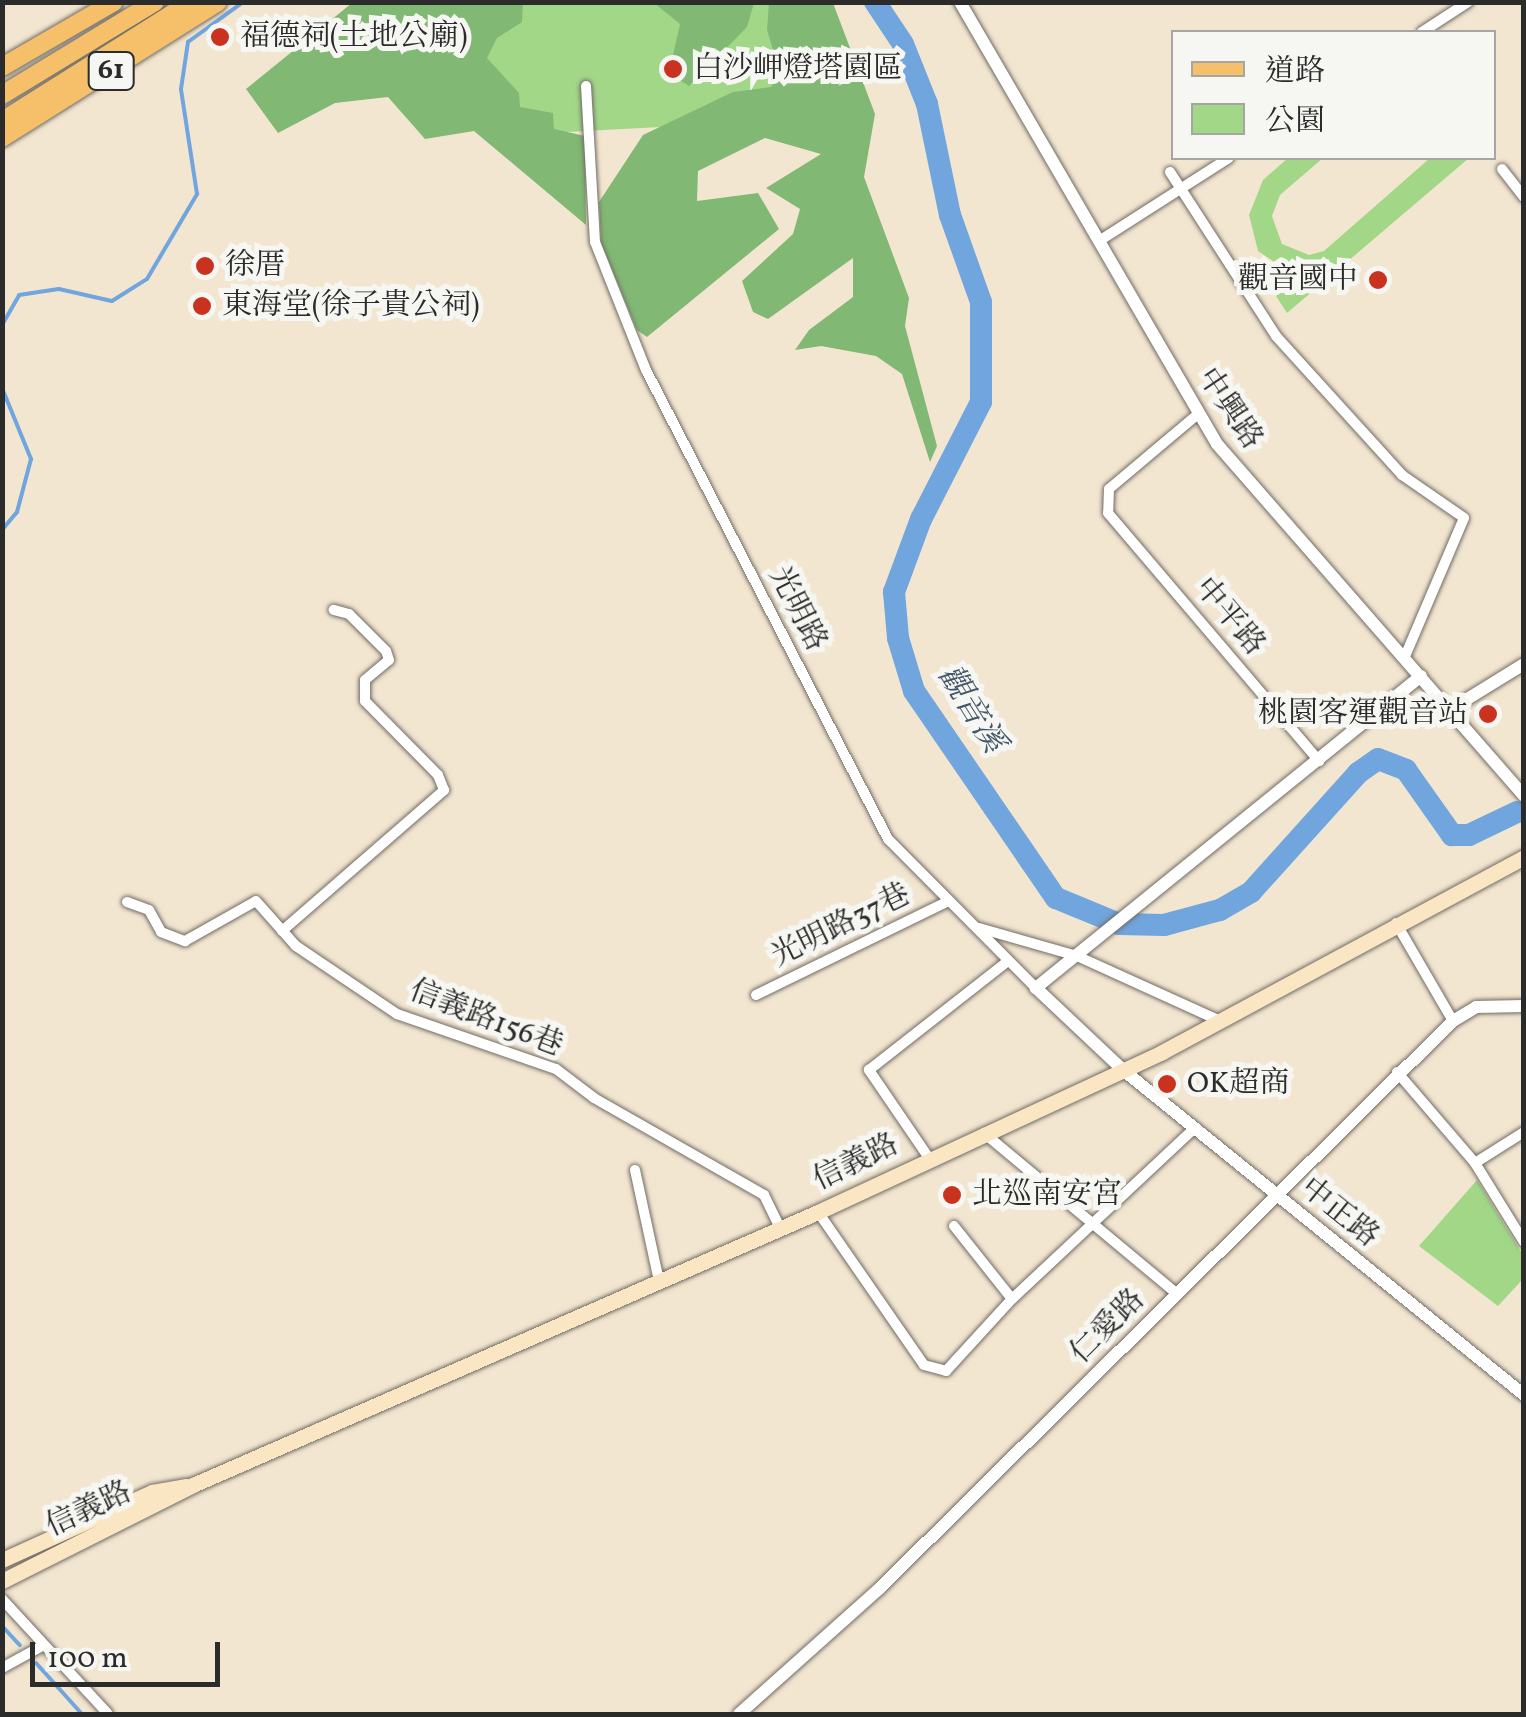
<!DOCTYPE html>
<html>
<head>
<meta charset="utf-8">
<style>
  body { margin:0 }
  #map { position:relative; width:1526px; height:1717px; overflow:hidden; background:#f3e6d1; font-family:Vollkorn,"Noto Serif TC",serif }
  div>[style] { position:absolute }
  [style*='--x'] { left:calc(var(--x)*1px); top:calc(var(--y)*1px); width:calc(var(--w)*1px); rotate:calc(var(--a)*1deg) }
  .green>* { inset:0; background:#a2d788 }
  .forest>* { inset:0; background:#81b874 }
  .stream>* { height:4px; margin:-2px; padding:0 2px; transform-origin:2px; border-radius:2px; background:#71a5dd }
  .river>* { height:22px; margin:-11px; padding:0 11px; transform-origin:11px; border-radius:11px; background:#71a5dd }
  .roads { filter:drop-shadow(0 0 2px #716c65) drop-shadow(0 0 2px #716c65) }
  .minor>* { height:10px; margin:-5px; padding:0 5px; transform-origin:5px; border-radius:5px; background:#fff }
  .tertiary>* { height:12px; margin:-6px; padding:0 6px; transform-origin:6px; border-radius:6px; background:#fff }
  .secondary>* { height:15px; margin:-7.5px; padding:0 7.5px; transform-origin:7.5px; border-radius:7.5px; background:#fbe6c4 }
  .primary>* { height:18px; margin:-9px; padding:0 9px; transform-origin:9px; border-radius:9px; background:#f6c06b }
  .trunk>* { height:18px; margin:-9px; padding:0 9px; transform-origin:9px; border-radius:9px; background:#f6c06b }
  .dots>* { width:28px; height:28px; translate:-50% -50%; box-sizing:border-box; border:5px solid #f6f6f2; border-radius:50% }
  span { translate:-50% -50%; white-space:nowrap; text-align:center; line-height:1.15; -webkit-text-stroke:10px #f6f6f2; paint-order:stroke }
  .shield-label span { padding:2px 8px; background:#f6f6f2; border:2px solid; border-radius:8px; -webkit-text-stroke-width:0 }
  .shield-label { font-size:28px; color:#2b2b2b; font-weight:700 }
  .poi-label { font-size:30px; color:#2b2b2b }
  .left { translate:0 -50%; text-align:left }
  .right { translate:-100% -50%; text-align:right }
  .street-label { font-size:30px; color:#2b2b2b }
  .water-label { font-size:32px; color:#445669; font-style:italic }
  .frame { position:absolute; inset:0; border:5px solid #2b2b2b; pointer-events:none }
  .legend { position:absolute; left:1171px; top:30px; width:325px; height:130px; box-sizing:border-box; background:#f6f6f2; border:2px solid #a5a5a2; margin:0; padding:12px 18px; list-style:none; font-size:30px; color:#2b2b2b }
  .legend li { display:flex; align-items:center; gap:20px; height:50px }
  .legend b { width:50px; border:2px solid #a5a5a2 }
  .scale { position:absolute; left:30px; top:1642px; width:190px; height:45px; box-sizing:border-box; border:5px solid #2b2b2b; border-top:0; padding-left:12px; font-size:30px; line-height:35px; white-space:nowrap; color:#2b2b2b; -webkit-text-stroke:8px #f6f6f2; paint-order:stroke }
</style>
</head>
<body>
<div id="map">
  <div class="green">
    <i style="clip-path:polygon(489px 2px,824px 3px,867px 116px,548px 133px,505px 114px,484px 51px)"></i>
    <i style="clip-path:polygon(1288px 158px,1323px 158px,1280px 195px,1272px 216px,1282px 244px,1309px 255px,1324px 251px,1430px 158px,1469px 158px,1287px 313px,1276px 296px,1297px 277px,1258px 251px,1249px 215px,1263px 180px)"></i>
    <i style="clip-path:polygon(1477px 1180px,1523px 1255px,1523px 1279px,1498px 1306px,1419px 1246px)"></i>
  </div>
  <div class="forest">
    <i style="clip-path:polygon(352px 3px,523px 3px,522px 22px,497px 38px,487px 58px,519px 93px,520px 107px,553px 113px,554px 129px,585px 136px,586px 225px,474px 131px,425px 139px,388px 97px,335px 103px,278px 133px,246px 89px)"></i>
    <i style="clip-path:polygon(654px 3px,754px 3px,747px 27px,689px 86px,669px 73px,680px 24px)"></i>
    <i style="clip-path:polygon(769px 3px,833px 3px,875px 114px,864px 177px,909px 298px,905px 326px,937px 446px,930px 462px,902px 374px,876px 356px,821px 346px,795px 350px,809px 330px,853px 297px,853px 258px,768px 319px,753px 312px,742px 281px,793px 234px,800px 209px,766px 188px,821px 154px,765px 138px,698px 171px,697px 201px,758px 193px,779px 229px,647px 337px,637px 330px,601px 243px,599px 202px,643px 135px,733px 92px,771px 87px,779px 70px,767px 30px)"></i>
  </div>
  <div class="stream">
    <i style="--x:2;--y:325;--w:34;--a:-60"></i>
    <i style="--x:19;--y:295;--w:40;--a:-8.5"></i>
    <i style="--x:59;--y:289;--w:54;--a:12.8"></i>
    <i style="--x:112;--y:301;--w:41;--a:-32.2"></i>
    <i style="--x:147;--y:279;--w:99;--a:-59.5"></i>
    <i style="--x:197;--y:194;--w:106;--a:-98.7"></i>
    <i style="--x:181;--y:89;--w:48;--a:-81.5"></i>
    <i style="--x:188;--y:42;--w:68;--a:-36"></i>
    <i style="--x:2;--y:388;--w:77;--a:67.8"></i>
    <i style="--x:31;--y:459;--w:55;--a:104.8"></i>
    <i style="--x:17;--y:512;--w:23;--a:130"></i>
    <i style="--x:2;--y:1626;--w:26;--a:47"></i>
    <i style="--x:36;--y:1663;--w:69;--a:48"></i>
  </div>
  <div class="river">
    <i style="--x:875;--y:2;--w:50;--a:56.3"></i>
    <i style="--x:903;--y:44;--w:65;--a:68.2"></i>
    <i style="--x:927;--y:104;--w:113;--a:78.3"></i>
    <i style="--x:950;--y:215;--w:92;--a:70.4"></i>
    <i style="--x:981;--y:302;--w:100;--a:90"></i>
    <i style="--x:981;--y:402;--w:131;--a:117.1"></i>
    <i style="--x:921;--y:519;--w:78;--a:110.3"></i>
    <i style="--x:894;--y:592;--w:46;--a:85"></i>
    <i style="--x:898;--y:638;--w:55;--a:73.2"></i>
    <i style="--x:914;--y:691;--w:251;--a:55.6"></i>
    <i style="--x:1056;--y:898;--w:68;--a:22.4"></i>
    <i style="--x:1119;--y:924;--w:45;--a:1.3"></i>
    <i style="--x:1164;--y:925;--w:58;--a:-15"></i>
    <i style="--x:1220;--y:910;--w:36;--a:-30"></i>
    <i style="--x:1251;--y:892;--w:160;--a:-48"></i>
    <i style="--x:1358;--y:773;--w:24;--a:-35"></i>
    <i style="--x:1378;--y:759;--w:30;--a:21"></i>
    <i style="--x:1406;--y:770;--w:80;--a:54.7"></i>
    <i style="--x:1452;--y:835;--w:17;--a:0"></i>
    <i style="--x:1469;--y:835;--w:53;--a:-25.6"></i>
  </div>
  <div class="roads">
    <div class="minor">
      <i style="--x:1422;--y:32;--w:55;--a:-33.1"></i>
      <i style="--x:586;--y:86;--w:156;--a:86.7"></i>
      <i style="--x:595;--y:242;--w:138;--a:68.3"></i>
      <i style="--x:646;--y:370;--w:528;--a:62.71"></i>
      <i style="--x:888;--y:839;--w:210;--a:45.2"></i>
      <i style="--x:1502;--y:169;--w:36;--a:52"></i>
      <i style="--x:1170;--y:172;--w:195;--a:57.1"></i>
      <i style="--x:1276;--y:336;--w:188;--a:47.8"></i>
      <i style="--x:1402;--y:475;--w:75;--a:34.7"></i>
      <i style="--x:1464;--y:518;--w:150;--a:113.1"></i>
      <i style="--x:1099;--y:241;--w:154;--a:-32.6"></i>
      <i style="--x:1198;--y:414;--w:116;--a:139.9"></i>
      <i style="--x:1109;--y:489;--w:24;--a:92"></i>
      <i style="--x:1108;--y:513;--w:326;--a:49.6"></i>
      <i style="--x:127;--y:902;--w:23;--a:20"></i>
      <i style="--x:149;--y:910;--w:25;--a:61"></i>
      <i style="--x:161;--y:932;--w:26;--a:21"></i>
      <i style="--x:185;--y:941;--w:81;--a:-29.4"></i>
      <i style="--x:256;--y:901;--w:60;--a:48.4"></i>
      <i style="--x:296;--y:946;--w:122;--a:34"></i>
      <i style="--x:397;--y:1014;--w:168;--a:19.1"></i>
      <i style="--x:556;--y:1069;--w:48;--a:37.3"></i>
      <i style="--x:594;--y:1098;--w:196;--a:29.7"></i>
      <i style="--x:764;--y:1195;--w:37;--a:64"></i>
      <i style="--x:1396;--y:923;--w:113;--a:59.8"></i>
      <i style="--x:979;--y:928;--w:102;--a:15.9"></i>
      <i style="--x:1077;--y:956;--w:157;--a:24.4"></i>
      <i style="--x:282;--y:931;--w:215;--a:-41"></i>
      <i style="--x:444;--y:790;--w:16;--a:-112"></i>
      <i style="--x:438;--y:775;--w:104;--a:-134.6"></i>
      <i style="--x:365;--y:701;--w:21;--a:-90"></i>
      <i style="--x:365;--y:680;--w:31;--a:-40"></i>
      <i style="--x:389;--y:660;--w:9;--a:-108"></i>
      <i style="--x:386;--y:651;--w:52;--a:-135"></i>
      <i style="--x:349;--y:614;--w:16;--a:-165"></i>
      <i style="--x:756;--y:995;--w:212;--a:-26"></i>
      <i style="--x:1397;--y:1072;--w:120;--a:49.4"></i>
      <i style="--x:1475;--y:1163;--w:93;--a:58.2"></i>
      <i style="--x:984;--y:1133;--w:251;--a:39.8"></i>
      <i style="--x:929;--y:1158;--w:107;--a:-124.3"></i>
      <i style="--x:869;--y:1070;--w:172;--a:-38.1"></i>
      <i style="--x:1475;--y:1163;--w:58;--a:-32.3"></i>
      <i style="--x:635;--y:1170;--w:114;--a:77.8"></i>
      <i style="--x:818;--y:1212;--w:186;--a:55.3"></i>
      <i style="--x:924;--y:1365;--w:23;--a:15"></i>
      <i style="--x:946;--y:1371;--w:98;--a:-47.5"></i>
      <i style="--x:1012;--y:1299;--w:250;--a:-43.1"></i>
      <i style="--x:954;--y:1226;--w:93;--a:51.5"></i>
      <i style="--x:2;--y:1599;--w:156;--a:47.3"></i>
      <i style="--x:2;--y:1668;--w:48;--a:-28.7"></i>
    </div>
    <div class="tertiary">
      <i style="--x:960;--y:2;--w:511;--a:59.82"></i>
      <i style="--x:1217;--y:444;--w:467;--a:48.9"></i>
      <i style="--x:1421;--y:676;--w:496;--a:141"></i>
      <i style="--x:1036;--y:988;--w:120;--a:43.3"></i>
      <i style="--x:1123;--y:1070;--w:516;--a:39.02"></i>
      <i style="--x:1451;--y:709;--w:86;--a:-31.7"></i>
      <i style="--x:739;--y:1714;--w:188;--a:-41.8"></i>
      <i style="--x:879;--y:1589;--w:808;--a:-44.7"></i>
      <i style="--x:1453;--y:1021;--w:27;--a:-31"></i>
      <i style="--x:1476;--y:1007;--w:48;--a:-1.2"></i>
    </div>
    <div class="secondary">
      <i style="--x:2;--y:1560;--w:165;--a:-24.4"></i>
      <i style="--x:152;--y:1492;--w:35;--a:-10"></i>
      <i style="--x:2;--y:1581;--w:216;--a:-26.7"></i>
      <i style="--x:195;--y:1484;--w:680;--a:-23.59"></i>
      <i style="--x:818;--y:1212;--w:379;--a:-24.9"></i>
      <i style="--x:1162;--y:1052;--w:411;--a:-28.3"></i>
    </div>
    <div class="primary">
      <i style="--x:2;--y:67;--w:129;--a:-30.1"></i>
      <i style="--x:2;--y:138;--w:255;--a:-32.2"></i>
    </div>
    <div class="trunk">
      <i style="--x:2;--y:95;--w:179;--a:-31.3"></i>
      <i style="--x:2;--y:121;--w:223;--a:-32.2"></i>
    </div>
  </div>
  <div class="dots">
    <i style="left:220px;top:37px;background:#c8321e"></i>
    <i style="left:673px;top:69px;background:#c8321e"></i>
    <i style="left:205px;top:266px;background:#c8321e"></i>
    <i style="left:1378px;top:280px;background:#c8321e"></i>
    <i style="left:202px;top:306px;background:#c8321e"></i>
    <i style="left:1488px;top:714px;background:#c8321e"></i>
    <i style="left:1167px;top:1084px;background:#c8321e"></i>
    <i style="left:952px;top:1195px;background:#c8321e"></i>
  </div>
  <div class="shield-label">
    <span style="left:111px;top:71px">61</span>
  </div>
  <div class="poi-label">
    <span class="left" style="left:240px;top:37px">福德祠(土地公廟)</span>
    <span class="left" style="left:693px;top:69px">白沙岬燈塔園區</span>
    <span class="left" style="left:225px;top:266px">徐厝</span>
    <span class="right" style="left:1358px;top:280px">觀音國中</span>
    <span class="left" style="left:222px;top:306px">東海堂(徐子貴公祠)</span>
    <span class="right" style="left:1468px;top:714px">桃園客運觀音站</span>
    <span class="left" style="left:1187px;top:1084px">OK超商</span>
    <span class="left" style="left:972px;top:1195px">北巡南安宮</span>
  </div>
  <div class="street-label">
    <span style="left:1229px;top:409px;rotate:56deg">中興路</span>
    <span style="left:797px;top:609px;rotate:63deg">光明路</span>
    <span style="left:1229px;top:617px;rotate:50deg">中平路</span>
    <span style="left:841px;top:926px;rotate:-26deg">光明路37巷</span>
    <span style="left:486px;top:1019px;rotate:21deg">信義路156巷</span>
    <span style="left:856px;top:1163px;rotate:-26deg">信義路</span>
    <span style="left:1339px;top:1213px;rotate:39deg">中正路</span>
    <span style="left:1108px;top:1327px;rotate:-45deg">仁愛路</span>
    <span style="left:89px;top:1510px;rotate:-25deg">信義路</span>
  </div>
  <div class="water-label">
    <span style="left:970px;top:710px;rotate:58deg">觀音溪</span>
  </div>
  <div class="frame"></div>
  <ul class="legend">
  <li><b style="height:12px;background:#f6c06b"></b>道路</li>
  <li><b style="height:28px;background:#a2d788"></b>公園</li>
  </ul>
  <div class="scale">100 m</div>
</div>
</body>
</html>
